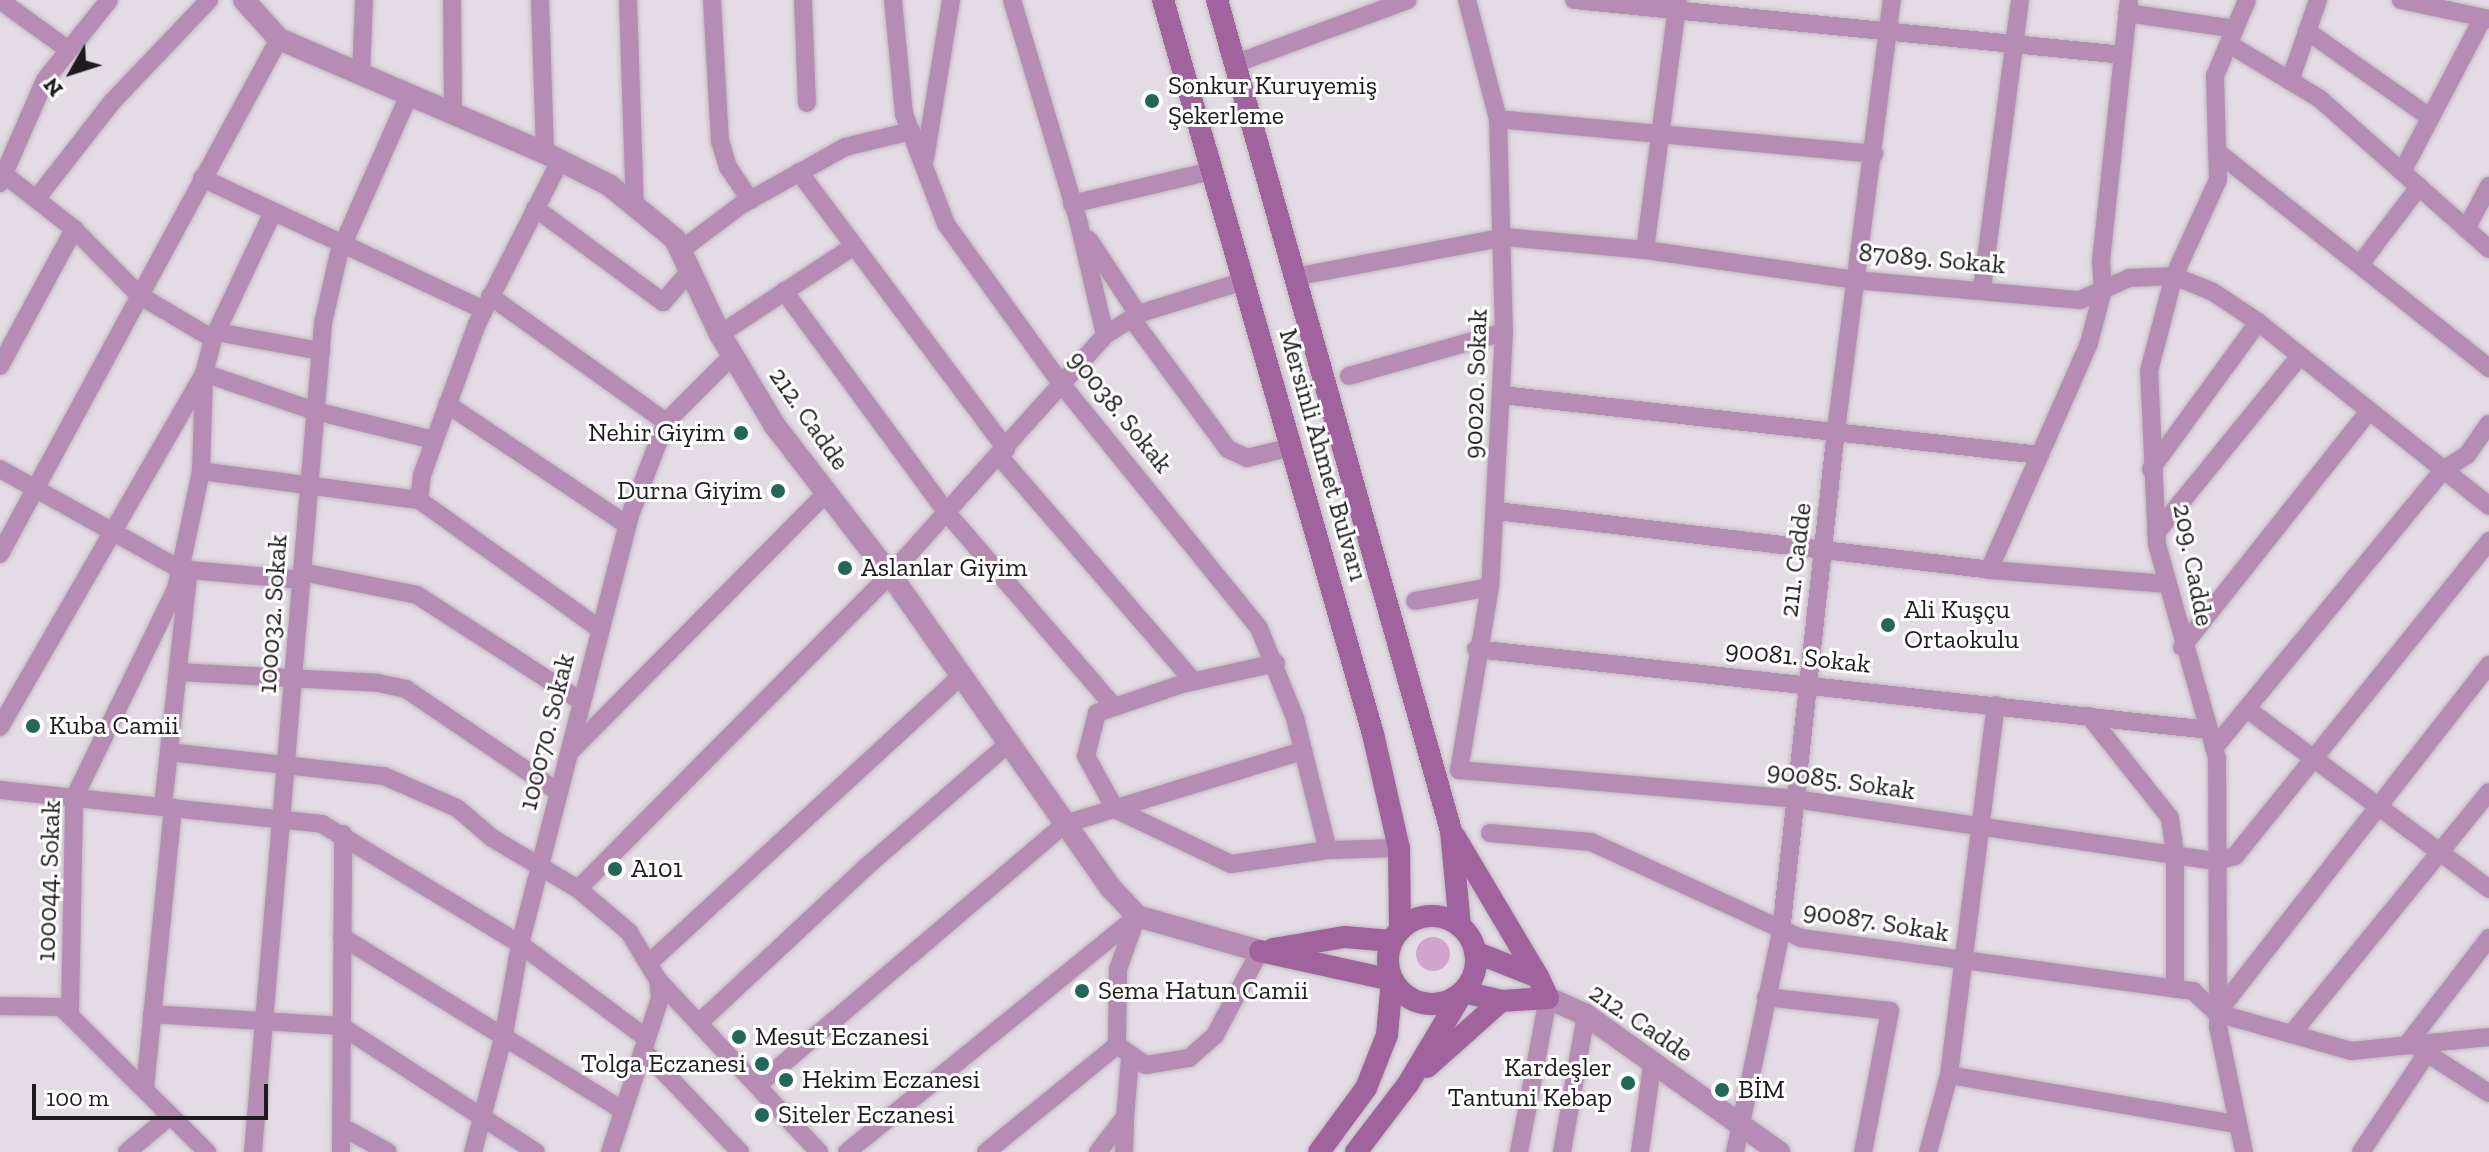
<!DOCTYPE html>
<html>
<head>
<meta charset="utf-8">
<style>
  body { margin:0 }
  #map { position:relative; width:2489px; height:1152px; overflow:hidden; background:#e4dce4; font-family:"Zilla Slab",serif }
  div>[style] { position:absolute }
  [style*='--x'] { left:calc(var(--x)*1px); top:calc(var(--y)*1px); width:calc(var(--w)*1px); rotate:calc(var(--a)*1deg) }
  .green>* { inset:0; background:#d0a4cd }
  .round { border-radius:50% }
  .roads { filter:drop-shadow(0 0 2px #c0b9c0) drop-shadow(0 0 2px #c0b9c0) }
  .minor>* { height:18px; margin:-9px; padding:0 9px; transform-origin:9px; border-radius:9px; background:#b68cb4 }
  .tertiary>* { height:22px; margin:-11px; padding:0 11px; transform-origin:11px; border-radius:11px; background:#b68cb4 }
  .secondary>* { height:22px; margin:-11px; padding:0 11px; transform-origin:11px; border-radius:11px; background:#a0639e }
  .secondary>.ring { margin:-11px; padding:0; box-sizing:content-box; background:none; border:22px solid #a0639e; border-radius:50% }
  .dots>* { width:22px; height:22px; translate:-50% -50%; box-sizing:border-box; border:4px solid #fff; border-radius:50% }
  span { translate:-50% -50%; white-space:nowrap; text-align:center; line-height:1.15; -webkit-text-stroke:6px #fff; paint-order:stroke }
  .poi-label { font-size:26px; color:#1d1b1d }
  .left { translate:0 -50%; text-align:left }
  .right { translate:-100% -50%; text-align:right }
  .street-label { font-size:26px; color:#1d1b1d }
  .north { position:absolute; left:32px; top:32px; width:80px; height:80px; -webkit-text-stroke:6px #fff; paint-order:stroke; rotate:231deg; font-size:22px; font-weight:700; line-height:32px; text-align:center; color:#1d1b1d }
  .north::after { content:''; display:block; margin:auto; width:28px; height:36px; background:#1d1b1d; clip-path:polygon(50% 0,100% 100%,50% 72%,0 100%) }
  .scale { position:absolute; left:32px; top:1084px; width:236px; height:36px; box-sizing:border-box; border:4px solid #1d1b1d; border-top:0; padding-left:10px; font-size:24px; line-height:28px; white-space:nowrap; color:#1d1b1d; -webkit-text-stroke:6px #fff; paint-order:stroke }
</style>
</head>
<body>
<div id="map">
  <div class="green">
    <i class="round" style="left:1416px;top:937px;width:34px;height:34px"></i>
  </div>
  <div class="roads">
    <div class="minor">
      <i style="--x:452;--y:0;--w:114;--a:89.5"></i>
      <i style="--x:540;--y:0;--w:153;--a:88.1"></i>
      <i style="--x:628;--y:0;--w:207;--a:88.1"></i>
      <i style="--x:712;--y:0;--w:141;--a:86.8"></i>
      <i style="--x:720;--y:141;--w:27;--a:73"></i>
      <i style="--x:728;--y:167;--w:40;--a:56"></i>
      <i style="--x:803;--y:0;--w:103;--a:87.8"></i>
      <i style="--x:893;--y:0;--w:115;--a:84.5"></i>
      <i style="--x:904;--y:114;--w:118;--a:69.1"></i>
      <i style="--x:946;--y:224;--w:200;--a:54.2"></i>
      <i style="--x:1063;--y:386;--w:311;--a:51"></i>
      <i style="--x:1259;--y:628;--w:97;--a:68.2"></i>
      <i style="--x:1295;--y:718;--w:136;--a:76"></i>
      <i style="--x:1012;--y:0;--w:234;--a:73.3"></i>
      <i style="--x:1079;--y:224;--w:114;--a:76.8"></i>
      <i style="--x:1467;--y:0;--w:123;--a:75.4"></i>
      <i style="--x:1498;--y:119;--w:213;--a:88.4"></i>
      <i style="--x:1504;--y:332;--w:255;--a:93.1"></i>
      <i style="--x:1490;--y:587;--w:186;--a:99.6"></i>
      <i style="--x:1459;--y:770;--w:337;--a:4.9"></i>
      <i style="--x:1795;--y:799;--w:425;--a:8.4"></i>
      <i style="--x:2215;--y:861;--w:21;--a:-14"></i>
      <i style="--x:2235;--y:856;--w:405;--a:-51.1"></i>
      <i style="--x:1574;--y:0;--w:552;--a:5.72"></i>
      <i style="--x:2401;--y:0;--w:90;--a:12.2"></i>
      <i style="--x:1;--y:1;--w:80;--a:35.9"></i>
      <i style="--x:2127;--y:13;--w:109;--a:8.4"></i>
      <i style="--x:2307;--y:31;--w:151;--a:35.1"></i>
      <i style="--x:2229;--y:44;--w:106;--a:31.1"></i>
      <i style="--x:2320;--y:99;--w:226;--a:41.6"></i>
      <i style="--x:1234;--y:64;--w:185;--a:-20.2"></i>
      <i style="--x:361;--y:75;--w:75;--a:-87.7"></i>
      <i style="--x:2290;--y:81;--w:86;--a:-70.9"></i>
      <i style="--x:1498;--y:119;--w:378;--a:5.3"></i>
      <i style="--x:2220;--y:154;--w:344;--a:38.5"></i>
      <i style="--x:925;--y:159;--w:161;--a:-80.7"></i>
      <i style="--x:799;--y:172;--w:346;--a:53.2"></i>
      <i style="--x:2402;--y:172;--w:174;--a:-62.3"></i>
      <i style="--x:5;--y:175;--w:88;--a:38"></i>
      <i style="--x:74;--y:229;--w:93;--a:45.4"></i>
      <i style="--x:139;--y:295;--w:86;--a:30.7"></i>
      <i style="--x:202;--y:178;--w:311;--a:25.1"></i>
      <i style="--x:0;--y:183;--w:112;--a:-66.4"></i>
      <i style="--x:45;--y:80;--w:102;--a:-51.3"></i>
      <i style="--x:37;--y:198;--w:122;--a:-52"></i>
      <i style="--x:112;--y:102;--w:141;--a:-46.4"></i>
      <i style="--x:1072;--y:204;--w:144;--a:-13.3"></i>
      <i style="--x:535;--y:208;--w:159;--a:36.3"></i>
      <i style="--x:663;--y:302;--w:41;--a:-48.9"></i>
      <i style="--x:2466;--y:229;--w:49;--a:-61.9"></i>
      <i style="--x:1089;--y:240;--w:89;--a:56.5"></i>
      <i style="--x:681;--y:250;--w:75;--a:-36.9"></i>
      <i style="--x:741;--y:205;--w:119;--a:-29.1"></i>
      <i style="--x:845;--y:147;--w:68;--a:-13.6"></i>
      <i style="--x:1645;--y:250;--w:252;--a:-82.5"></i>
      <i style="--x:2361;--y:263;--w:96;--a:-52.7"></i>
      <i style="--x:1294;--y:277;--w:215;--a:-10.7"></i>
      <i style="--x:1505;--y:237;--w:141;--a:5.3"></i>
      <i style="--x:1645;--y:250;--w:212;--a:8.1"></i>
      <i style="--x:1855;--y:280;--w:226;--a:5.1"></i>
      <i style="--x:2080;--y:300;--w:54;--a:-24.2"></i>
      <i style="--x:2129;--y:278;--w:45;--a:-2.5"></i>
      <i style="--x:2174;--y:276;--w:42;--a:22.3"></i>
      <i style="--x:2213;--y:292;--w:54;--a:33.7"></i>
      <i style="--x:2258;--y:322;--w:295;--a:38.5"></i>
      <i style="--x:1982;--y:289;--w:291;--a:-82.5"></i>
      <i style="--x:784;--y:291;--w:275;--a:53.7"></i>
      <i style="--x:947;--y:513;--w:252;--a:49.2"></i>
      <i style="--x:490;--y:296;--w:216;--a:35.6"></i>
      <i style="--x:1132;--y:319;--w:162;--a:53.6"></i>
      <i style="--x:1228;--y:449;--w:21;--a:25"></i>
      <i style="--x:1247;--y:458;--w:46;--a:-13.7"></i>
      <i style="--x:216;--y:332;--w:107;--a:10.3"></i>
      <i style="--x:720;--y:334;--w:160;--a:-33.3"></i>
      <i style="--x:0;--y:366;--w:156;--a:-61.6"></i>
      <i style="--x:1349;--y:376;--w:161;--a:-15.8"></i>
      <i style="--x:1502;--y:395;--w:541;--a:6.36"></i>
      <i style="--x:447;--y:404;--w:217;--a:33.9"></i>
      <i style="--x:999;--y:456;--w:297;--a:49.2"></i>
      <i style="--x:0;--y:469;--w:206;--a:29.1"></i>
      <i style="--x:180;--y:569;--w:121;--a:5.2"></i>
      <i style="--x:2151;--y:469;--w:182;--a:-53.9"></i>
      <i style="--x:201;--y:471;--w:220;--a:7.6"></i>
      <i style="--x:419;--y:500;--w:222;--a:35.5"></i>
      <i style="--x:419;--y:500;--w:25;--a:-83"></i>
      <i style="--x:422;--y:475;--w:161;--a:-70"></i>
      <i style="--x:477;--y:324;--w:183;--a:-63"></i>
      <i style="--x:1497;--y:511;--w:496;--a:6.8"></i>
      <i style="--x:1989;--y:570;--w:179;--a:4.5"></i>
      <i style="--x:2156;--y:533;--w:228;--a:-50.9"></i>
      <i style="--x:0;--y:554;--w:586;--a:-61.55"></i>
      <i style="--x:1989;--y:570;--w:248;--a:-66.2"></i>
      <i style="--x:2089;--y:343;--w:55;--a:-75.2"></i>
      <i style="--x:2103;--y:290;--w:29;--a:-94"></i>
      <i style="--x:2101;--y:261;--w:262;--a:-83.9"></i>
      <i style="--x:302;--y:572;--w:117;--a:11.3"></i>
      <i style="--x:417;--y:595;--w:195;--a:32.9"></i>
      <i style="--x:1415;--y:601;--w:76;--a:-10.6"></i>
      <i style="--x:2182;--y:647;--w:301;--a:-51.6"></i>
      <i style="--x:1476;--y:649;--w:737;--a:6.31"></i>
      <i style="--x:1276;--y:663;--w:96;--a:167.4"></i>
      <i style="--x:1182;--y:684;--w:90;--a:161.2"></i>
      <i style="--x:1097;--y:713;--w:44;--a:104.3"></i>
      <i style="--x:1086;--y:756;--w:60;--a:61.3"></i>
      <i style="--x:1115;--y:809;--w:128;--a:25.4"></i>
      <i style="--x:1231;--y:864;--w:98;--a:-8.2"></i>
      <i style="--x:1328;--y:850;--w:71;--a:-1.6"></i>
      <i style="--x:178;--y:672;--w:200;--a:3.1"></i>
      <i style="--x:378;--y:683;--w:29;--a:12"></i>
      <i style="--x:406;--y:689;--w:184;--a:34.1"></i>
      <i style="--x:2247;--y:709;--w:302;--a:36.6"></i>
      <i style="--x:2089;--y:716;--w:130;--a:51.5"></i>
      <i style="--x:2170;--y:818;--w:37;--a:82"></i>
      <i style="--x:2175;--y:855;--w:134;--a:90"></i>
      <i style="--x:0;--y:727;--w:409;--a:-60"></i>
      <i style="--x:204;--y:373;--w:117;--a:18.9"></i>
      <i style="--x:315;--y:411;--w:122;--a:13.7"></i>
      <i style="--x:2214;--y:748;--w:360;--a:-50.5"></i>
      <i style="--x:2443;--y:470;--w:28;--a:-32"></i>
      <i style="--x:2467;--y:455;--w:38;--a:-55"></i>
      <i style="--x:169;--y:752;--w:216;--a:6.4"></i>
      <i style="--x:384;--y:776;--w:80;--a:23.7"></i>
      <i style="--x:457;--y:808;--w:46;--a:40.6"></i>
      <i style="--x:492;--y:838;--w:100;--a:30.7"></i>
      <i style="--x:578;--y:889;--w:67;--a:40.1"></i>
      <i style="--x:629;--y:932;--w:56;--a:58.9"></i>
      <i style="--x:658;--y:980;--w:236;--a:46.9"></i>
      <i style="--x:570;--y:752;--w:364;--a:-45.3"></i>
      <i style="--x:0;--y:790;--w:324;--a:6"></i>
      <i style="--x:322;--y:824;--w:232;--a:31.2"></i>
      <i style="--x:520;--y:944;--w:157;--a:36.7"></i>
      <i style="--x:163;--y:806;--w:233;--a:-83.8"></i>
      <i style="--x:1490;--y:833;--w:101;--a:5.1"></i>
      <i style="--x:1591;--y:842;--w:231;--a:24.6"></i>
      <i style="--x:1801;--y:938;--w:396;--a:7.7"></i>
      <i style="--x:2193;--y:991;--w:33;--a:43"></i>
      <i style="--x:2217;--y:1013;--w:139;--a:15.8"></i>
      <i style="--x:2351;--y:1051;--w:139;--a:-5.8"></i>
      <i style="--x:578;--y:889;--w:443;--a:-45.2"></i>
      <i style="--x:890;--y:575;--w:322;--a:-48.1"></i>
      <i style="--x:1105;--y:335;--w:39;--a:-32"></i>
      <i style="--x:1138;--y:314;--w:111;--a:-17.3"></i>
      <i style="--x:342;--y:937;--w:329;--a:31.7"></i>
      <i style="--x:2489;--y:938;--w:131;--a:127.6"></i>
      <i style="--x:2409;--y:1042;--w:95;--a:32.5"></i>
      <i style="--x:649;--y:963;--w:425;--a:-42.6"></i>
      <i style="--x:1766;--y:997;--w:125;--a:6.4"></i>
      <i style="--x:1890;--y:1011;--w:144;--a:100.8"></i>
      <i style="--x:0;--y:1006;--w:61;--a:0.9"></i>
      <i style="--x:61;--y:1007;--w:206;--a:44.8"></i>
      <i style="--x:2217;--y:1013;--w:442;--a:-52"></i>
      <i style="--x:70;--y:1014;--w:216;--a:-88.9"></i>
      <i style="--x:74;--y:798;--w:233;--a:-64"></i>
      <i style="--x:176;--y:589;--w:121;--a:-78"></i>
      <i style="--x:201;--y:471;--w:98;--a:-88.2"></i>
      <i style="--x:204;--y:373;--w:35;--a:-75"></i>
      <i style="--x:213;--y:339;--w:138;--a:-64.7"></i>
      <i style="--x:152;--y:1014;--w:189;--a:3.6"></i>
      <i style="--x:341;--y:1026;--w:232;--a:32.9"></i>
      <i style="--x:701;--y:1021;--w:227;--a:-43"></i>
      <i style="--x:867;--y:866;--w:189;--a:-40.9"></i>
      <i style="--x:2294;--y:1031;--w:308;--a:-50.8"></i>
      <i style="--x:643;--y:1050;--w:141;--a:46.4"></i>
      <i style="--x:1949;--y:1075;--w:290;--a:9.7"></i>
      <i style="--x:758;--y:1085;--w:403;--a:-40.4"></i>
      <i style="--x:1065;--y:824;--w:249;--a:-17.1"></i>
      <i style="--x:145;--y:1088;--w:282;--a:-84.3"></i>
      <i style="--x:342;--y:1127;--w:52;--a:28.5"></i>
      <i style="--x:127;--y:1152;--w:57;--a:-40.1"></i>
      <i style="--x:253;--y:1152;--w:832;--a:-85.17"></i>
      <i style="--x:323;--y:323;--w:72;--a:-77.1"></i>
      <i style="--x:339;--y:253;--w:173;--a:-66.1"></i>
      <i style="--x:341;--y:1152;--w:318;--a:-89.6"></i>
      <i style="--x:473;--y:1152;--w:122;--a:-75.3"></i>
      <i style="--x:504;--y:1034;--w:91;--a:-79.9"></i>
      <i style="--x:520;--y:944;--w:443;--a:-75.6"></i>
      <i style="--x:630;--y:515;--w:100;--a:-68.8"></i>
      <i style="--x:666;--y:422;--w:95;--a:-45"></i>
      <i style="--x:610;--y:1152;--w:162;--a:-72"></i>
      <i style="--x:660;--y:998;--w:18;--a:-96"></i>
      <i style="--x:847;--y:1152;--w:374;--a:-39.1"></i>
      <i style="--x:1137;--y:916;--w:56;--a:109.7"></i>
      <i style="--x:1118;--y:969;--w:76;--a:90.8"></i>
      <i style="--x:1117;--y:1045;--w:35;--a:35"></i>
      <i style="--x:1146;--y:1065;--w:44;--a:-9.2"></i>
      <i style="--x:1189;--y:1058;--w:35;--a:-41"></i>
      <i style="--x:1215;--y:1035;--w:95;--a:-61.8"></i>
      <i style="--x:986;--y:1152;--w:169;--a:-39.2"></i>
      <i style="--x:1098;--y:1152;--w:44;--a:-52.4"></i>
      <i style="--x:1125;--y:1117;--w:58;--a:-85.1"></i>
      <i style="--x:1124;--y:1152;--w:32;--a:-88"></i>
      <i style="--x:1519;--y:1152;--w:157;--a:-79.3"></i>
      <i style="--x:1562;--y:1152;--w:139;--a:-80.1"></i>
      <i style="--x:1640;--y:1152;--w:87;--a:-82.1"></i>
      <i style="--x:1735;--y:1152;--w:225;--a:-78.2"></i>
      <i style="--x:1781;--y:932;--w:505;--a:-83.75"></i>
      <i style="--x:1836;--y:430;--w:434;--a:-82.6"></i>
      <i style="--x:1928;--y:1152;--w:80;--a:-74.7"></i>
      <i style="--x:1949;--y:1075;--w:373;--a:-82.8"></i>
      <i style="--x:2244;--y:1152;--w:128;--a:-101.7"></i>
      <i style="--x:2218;--y:1027;--w:269;--a:-90.2"></i>
      <i style="--x:2217;--y:758;--w:222;--a:-105.7"></i>
      <i style="--x:2157;--y:544;--w:173;--a:-92.6"></i>
      <i style="--x:2149;--y:371;--w:98;--a:-75.3"></i>
      <i style="--x:2174;--y:276;--w:106;--a:-65.4"></i>
      <i style="--x:2218;--y:180;--w:104;--a:-91.7"></i>
      <i style="--x:2215;--y:76;--w:82;--a:-67.2"></i>
      <i style="--x:2361;--y:1152;--w:119;--a:-56.3"></i>
    </div>
    <div class="tertiary">
      <i style="--x:244;--y:0;--w:52;--a:48.1"></i>
      <i style="--x:279;--y:39;--w:289;--a:23.2"></i>
      <i style="--x:545;--y:153;--w:72;--a:26.6"></i>
      <i style="--x:609;--y:185;--w:85;--a:39.3"></i>
      <i style="--x:675;--y:239;--w:105;--a:64.7"></i>
      <i style="--x:720;--y:334;--w:107;--a:59.1"></i>
      <i style="--x:775;--y:426;--w:200;--a:52.3"></i>
      <i style="--x:897;--y:584;--w:372;--a:54.9"></i>
      <i style="--x:1111;--y:888;--w:38;--a:47"></i>
      <i style="--x:1137;--y:916;--w:128;--a:15.9"></i>
      <i style="--x:1548;--y:998;--w:42;--a:24.1"></i>
      <i style="--x:1586;--y:1015;--w:237;--a:35.4"></i>
    </div>
    <div class="secondary">
      <i style="--x:1163;--y:0;--w:763;--a:74.03"></i>
      <i style="--x:1373;--y:734;--w:117;--a:77.2"></i>
      <i style="--x:1399;--y:848;--w:82;--a:89.3"></i>
      <i style="--x:1217;--y:0;--w:863;--a:74.27"></i>
      <i style="--x:1451;--y:831;--w:95;--a:84.6"></i>
      <i style="--x:1455;--y:837;--w:163;--a:59.3"></i>
      <i class="ring" style="left:1388px;top:916px;width:66px;height:66px"></i>
      <i style="--x:1273;--y:949;--w:73;--a:-9.5"></i>
      <i style="--x:1345;--y:937;--w:47;--a:4.9"></i>
      <i style="--x:1260;--y:951;--w:135;--a:12.4"></i>
      <i style="--x:1392;--y:980;--w:55;--a:95.2"></i>
      <i style="--x:1387;--y:1035;--w:57;--a:111.6"></i>
      <i style="--x:1366;--y:1088;--w:79;--a:126.3"></i>
      <i style="--x:1427;--y:1067;--w:99;--a:-41.7"></i>
      <i style="--x:1356;--y:1152;--w:86;--a:-52.6"></i>
      <i style="--x:1408;--y:1084;--w:107;--a:-59.1"></i>
      <i style="--x:1463;--y:992;--w:39;--a:13"></i>
      <i style="--x:1501;--y:1001;--w:47;--a:-3.7"></i>
      <i style="--x:1548;--y:998;--w:23;--a:-115"></i>
      <i style="--x:1538;--y:977;--w:68;--a:-158.4"></i>
    </div>
  </div>
  <div class="dots">
    <i style="left:1152px;top:101px;background:#22675a"></i>
    <i style="left:741px;top:433px;background:#22675a"></i>
    <i style="left:778px;top:491px;background:#22675a"></i>
    <i style="left:845px;top:568px;background:#22675a"></i>
    <i style="left:1888px;top:625px;background:#22675a"></i>
    <i style="left:33px;top:726px;background:#22675a"></i>
    <i style="left:615px;top:869px;background:#22675a"></i>
    <i style="left:1082px;top:991px;background:#22675a"></i>
    <i style="left:739px;top:1037px;background:#22675a"></i>
    <i style="left:762px;top:1064px;background:#22675a"></i>
    <i style="left:786px;top:1080px;background:#22675a"></i>
    <i style="left:1628px;top:1083px;background:#22675a"></i>
    <i style="left:1722px;top:1090px;background:#22675a"></i>
    <i style="left:762px;top:1115px;background:#22675a"></i>
  </div>
  <div class="poi-label">
    <span class="left" style="left:1168px;top:101px">Sonkur Kuruyemiş<br>Şekerleme</span>
    <span class="right" style="left:725px;top:433px">Nehir Giyim</span>
    <span class="right" style="left:762px;top:491px">Durna Giyim</span>
    <span class="left" style="left:861px;top:568px">Aslanlar Giyim</span>
    <span class="left" style="left:1904px;top:625px">Ali Kuşçu<br>Ortaokulu</span>
    <span class="left" style="left:49px;top:726px">Kuba Camii</span>
    <span class="left" style="left:631px;top:869px">A101</span>
    <span class="left" style="left:1098px;top:991px">Sema Hatun Camii</span>
    <span class="left" style="left:755px;top:1037px">Mesut Eczanesi</span>
    <span class="right" style="left:746px;top:1064px">Tolga Eczanesi</span>
    <span class="right" style="left:1612px;top:1083px">Kardeşler<br>Tantuni Kebap</span>
    <span class="left" style="left:802px;top:1080px">Hekim Eczanesi</span>
    <span class="left" style="left:1738px;top:1090px">BİM</span>
    <span class="left" style="left:778px;top:1115px">Siteler Eczanesi</span>
  </div>
  <div class="street-label">
    <span style="left:1932px;top:259px;rotate:5deg">87089. Sokak</span>
    <span style="left:1476px;top:384px;rotate:-88deg">90020. Sokak</span>
    <span style="left:1120px;top:412px;rotate:51deg">90038. Sokak</span>
    <span style="left:809px;top:419px;rotate:55deg">212. Cadde</span>
    <span style="left:1323px;top:455px;rotate:74deg">Mersinli Ahmet Bulvarı</span>
    <span style="left:1796px;top:560px;rotate:-83deg">211. Cadde</span>
    <span style="left:2193px;top:565px;rotate:79deg">209. Cadde</span>
    <span style="left:273px;top:614px;rotate:-86deg">100032. Sokak</span>
    <span style="left:1798px;top:657px;rotate:6deg">90081. Sokak</span>
    <span style="left:547px;top:732px;rotate:-76deg">100070. Sokak</span>
    <span style="left:1841px;top:781px;rotate:8deg">90085. Sokak</span>
    <span style="left:49px;top:881px;rotate:-88deg">100044. Sokak</span>
    <span style="left:1876px;top:922px;rotate:9deg">90087. Sokak</span>
    <span style="left:1641px;top:1023px;rotate:34deg">212. Cadde</span>
  </div>
  <div class="north">N</div>
  <div class="scale">100 m</div>
</div>
</body>
</html>
